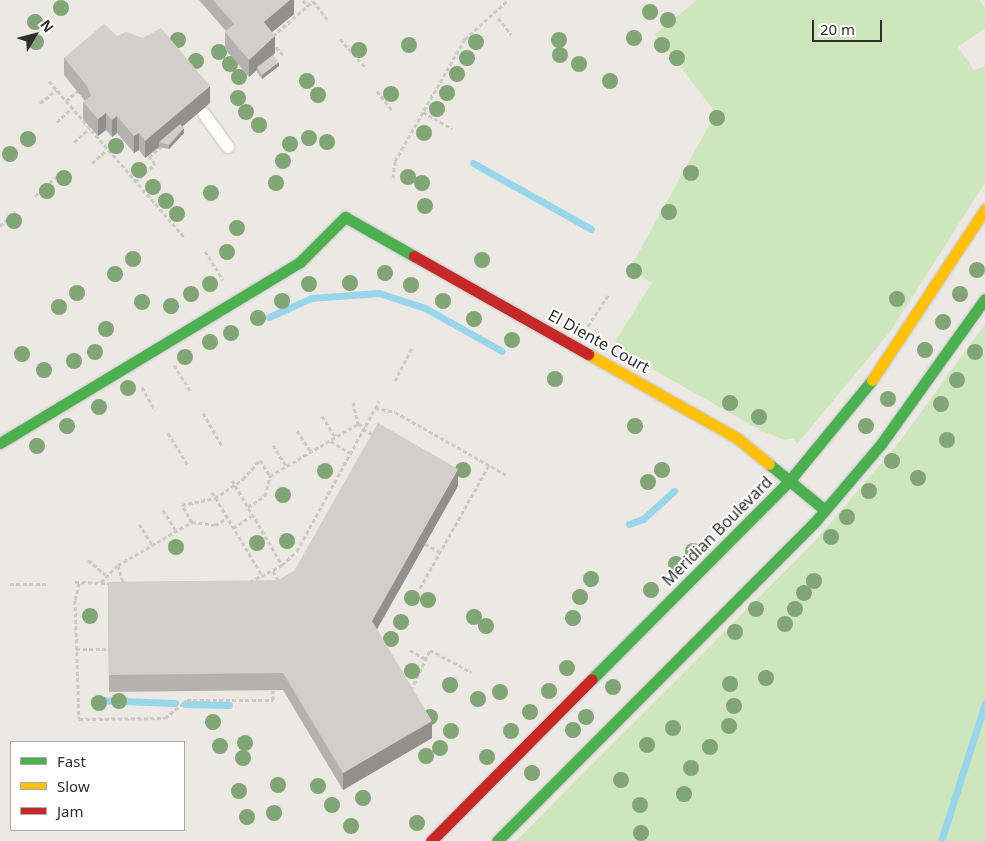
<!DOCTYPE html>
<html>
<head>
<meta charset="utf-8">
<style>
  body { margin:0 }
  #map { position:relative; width:985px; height:841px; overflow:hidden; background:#ece8e4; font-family:"Noto Sans",sans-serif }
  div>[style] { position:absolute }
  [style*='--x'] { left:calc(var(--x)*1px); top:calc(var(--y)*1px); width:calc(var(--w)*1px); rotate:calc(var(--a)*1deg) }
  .green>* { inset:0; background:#cee6be }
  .stream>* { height:7px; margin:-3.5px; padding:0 3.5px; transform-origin:3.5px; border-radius:3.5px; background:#99d6ec }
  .path>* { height:3px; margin-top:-1.5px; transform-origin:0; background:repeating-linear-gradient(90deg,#c9c9c8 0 4px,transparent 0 6.5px) }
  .roads { filter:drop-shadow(0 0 1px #c5c4c5) drop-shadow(0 0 1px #c5c4c5) }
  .lane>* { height:12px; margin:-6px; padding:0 6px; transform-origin:6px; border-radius:6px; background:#fcfcfb }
  .fast>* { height:11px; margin:-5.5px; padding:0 5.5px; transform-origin:5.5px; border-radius:5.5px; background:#4caf50 }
  .slow>* { height:11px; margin:-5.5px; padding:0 5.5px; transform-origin:5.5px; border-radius:5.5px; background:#ffc107 }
  .jam>* { height:11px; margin:-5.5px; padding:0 5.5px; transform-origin:5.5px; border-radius:5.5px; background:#c62828 }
  .trees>* { width:16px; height:16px; margin:-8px; border-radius:50%; background:#82a575 }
  .wall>* { inset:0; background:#b4b1af }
  .shaded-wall>* { inset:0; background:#92908e }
  .building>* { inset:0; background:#d1cecb }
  span { translate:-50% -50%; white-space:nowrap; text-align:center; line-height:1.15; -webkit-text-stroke:4px #fff; paint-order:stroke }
  .street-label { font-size:16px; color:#2e2e2e }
  .legend { position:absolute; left:10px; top:741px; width:175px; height:90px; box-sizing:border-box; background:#fff; border:1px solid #ababab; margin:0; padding:6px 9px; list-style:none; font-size:15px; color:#2e2e2e }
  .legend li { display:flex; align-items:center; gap:10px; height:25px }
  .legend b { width:25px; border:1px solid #ababab }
  .north { position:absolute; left:10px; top:10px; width:50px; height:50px; -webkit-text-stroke:4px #fff; paint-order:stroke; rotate:53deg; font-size:14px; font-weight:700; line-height:20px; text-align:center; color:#2e2e2e }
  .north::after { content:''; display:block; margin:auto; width:18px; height:22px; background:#2e2e2e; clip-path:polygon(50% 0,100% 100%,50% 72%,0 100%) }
  .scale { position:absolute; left:812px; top:20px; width:70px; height:22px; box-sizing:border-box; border:2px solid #2e2e2e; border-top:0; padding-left:6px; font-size:15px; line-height:18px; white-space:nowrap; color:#2e2e2e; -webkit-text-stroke:4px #fff; paint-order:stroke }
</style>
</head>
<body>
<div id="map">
  <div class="green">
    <i style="clip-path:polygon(697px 0,979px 0,985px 8px,985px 28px,958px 47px,974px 70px,985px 66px,985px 183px,890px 332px,797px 444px,793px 439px,784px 440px,760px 430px,629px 356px,616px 340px,652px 283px,630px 268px,716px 113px,655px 34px)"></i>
    <i style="clip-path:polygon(985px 324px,985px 841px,516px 841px,815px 541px,900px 441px)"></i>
  </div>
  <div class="stream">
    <i style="--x:473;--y:163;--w:135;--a:29.2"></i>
    <i style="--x:269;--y:317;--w:46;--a:-24.3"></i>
    <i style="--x:311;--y:298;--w:68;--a:-4.2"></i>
    <i style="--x:379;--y:293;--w:48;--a:18.1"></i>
    <i style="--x:425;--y:308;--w:88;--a:29.2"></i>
    <i style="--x:629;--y:524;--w:15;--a:-20"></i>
    <i style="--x:643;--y:519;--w:42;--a:-42.1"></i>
    <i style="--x:94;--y:700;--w:81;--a:2.1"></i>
    <i style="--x:185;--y:704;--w:44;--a:1.3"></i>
    <i style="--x:941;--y:841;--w:145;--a:-72.3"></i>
  </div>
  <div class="path">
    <i style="--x:303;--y:0;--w:7;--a:56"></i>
    <i style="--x:498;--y:18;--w:21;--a:51"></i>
    <i style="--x:273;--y:36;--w:53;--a:-41.2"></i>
    <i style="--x:313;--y:1;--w:23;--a:52"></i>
    <i style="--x:340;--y:39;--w:39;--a:48"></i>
    <i style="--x:272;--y:42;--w:17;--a:50"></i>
    <i style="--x:49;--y:81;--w:206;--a:49.1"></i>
    <i style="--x:377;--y:91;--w:24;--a:52"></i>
    <i style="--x:66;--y:101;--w:17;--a:-40"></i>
    <i style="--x:40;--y:103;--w:21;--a:-39"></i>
    <i style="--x:423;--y:112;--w:34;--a:30"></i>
    <i style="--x:57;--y:122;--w:21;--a:-43"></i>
    <i style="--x:74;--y:142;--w:21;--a:-41"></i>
    <i style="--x:92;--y:163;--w:20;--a:-41"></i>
    <i style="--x:393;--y:178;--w:17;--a:-83"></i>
    <i style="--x:395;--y:161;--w:141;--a:-60.2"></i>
    <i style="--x:465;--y:39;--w:58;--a:-42.2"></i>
    <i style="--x:135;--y:182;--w:27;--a:-42"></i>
    <i style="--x:155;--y:164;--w:9;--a:-131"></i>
    <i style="--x:149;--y:157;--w:17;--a:-40"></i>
    <i style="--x:35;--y:196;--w:39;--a:-42"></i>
    <i style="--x:0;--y:226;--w:21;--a:-43"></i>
    <i style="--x:205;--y:251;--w:34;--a:58"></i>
    <i style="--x:588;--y:326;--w:37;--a:-57"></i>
    <i style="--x:174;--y:365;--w:31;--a:58"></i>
    <i style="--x:395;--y:381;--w:38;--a:-63"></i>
    <i style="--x:142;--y:387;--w:26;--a:61"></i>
    <i style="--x:353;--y:402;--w:23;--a:77"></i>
    <i style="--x:375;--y:408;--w:20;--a:11"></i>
    <i style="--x:395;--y:412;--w:130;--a:29.5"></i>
    <i style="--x:203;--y:413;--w:38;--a:60"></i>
    <i style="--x:322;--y:416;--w:26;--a:58"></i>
    <i style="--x:363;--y:429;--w:13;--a:29"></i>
    <i style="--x:297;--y:431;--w:25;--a:56"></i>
    <i style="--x:168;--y:433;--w:38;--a:58"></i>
    <i style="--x:331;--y:441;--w:22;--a:32"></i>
    <i style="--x:273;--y:445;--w:26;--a:58"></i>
    <i style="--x:232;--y:480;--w:99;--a:59.5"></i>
    <i style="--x:212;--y:492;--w:99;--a:59"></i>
    <i style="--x:248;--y:507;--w:20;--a:-33"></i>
    <i style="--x:265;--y:496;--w:21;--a:-76"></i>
    <i style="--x:163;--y:510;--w:25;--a:58"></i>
    <i style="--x:192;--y:522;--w:20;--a:-120"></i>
    <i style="--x:182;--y:505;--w:34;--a:-12"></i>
    <i style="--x:215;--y:498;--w:34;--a:-34"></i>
    <i style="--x:243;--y:479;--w:25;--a:-48"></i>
    <i style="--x:260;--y:460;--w:19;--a:58"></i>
    <i style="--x:270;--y:476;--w:102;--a:-30.6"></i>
    <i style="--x:358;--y:424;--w:8;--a:23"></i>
    <i style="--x:139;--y:524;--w:25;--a:58"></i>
    <i style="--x:233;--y:528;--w:24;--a:-33"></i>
    <i style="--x:425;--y:544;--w:17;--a:28"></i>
    <i style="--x:88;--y:560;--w:23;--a:40"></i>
    <i style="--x:118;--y:565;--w:19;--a:74"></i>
    <i style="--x:273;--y:571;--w:13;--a:61"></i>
    <i style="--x:75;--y:582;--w:37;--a:2"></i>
    <i style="--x:101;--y:582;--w:24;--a:-45"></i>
    <i style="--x:118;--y:565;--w:86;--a:-30.2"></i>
    <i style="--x:192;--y:522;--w:23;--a:7"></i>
    <i style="--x:215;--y:525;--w:14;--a:-30"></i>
    <i style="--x:250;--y:582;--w:36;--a:-28"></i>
    <i style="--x:282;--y:565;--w:21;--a:-43"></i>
    <i style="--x:297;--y:551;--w:171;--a:-61.3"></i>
    <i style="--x:79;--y:583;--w:17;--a:103"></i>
    <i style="--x:75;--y:600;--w:119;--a:88.1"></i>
    <i style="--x:79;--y:719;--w:86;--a:-0.7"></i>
    <i style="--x:165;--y:718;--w:28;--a:-39"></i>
    <i style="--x:187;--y:700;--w:86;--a:0"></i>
    <i style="--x:273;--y:700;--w:10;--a:-90"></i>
    <i style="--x:10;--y:584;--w:38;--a:0"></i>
    <i style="--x:420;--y:588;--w:141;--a:-60.7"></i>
    <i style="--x:76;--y:649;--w:32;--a:0"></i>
    <i style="--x:410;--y:650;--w:17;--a:31"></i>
    <i style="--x:411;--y:690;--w:44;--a:-64.6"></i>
    <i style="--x:430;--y:650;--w:47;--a:28.2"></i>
  </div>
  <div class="roads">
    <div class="lane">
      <i style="--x:204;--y:114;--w:41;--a:54"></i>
    </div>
    <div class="fast">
      <i style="--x:0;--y:443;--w:350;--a:-31.1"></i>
      <i style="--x:300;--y:262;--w:64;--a:-45"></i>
      <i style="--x:345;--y:217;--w:79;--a:29.5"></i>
      <i style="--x:769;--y:464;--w:72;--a:39.4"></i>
      <i style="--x:592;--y:679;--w:281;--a:-45.1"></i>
      <i style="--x:790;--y:480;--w:129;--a:-50.6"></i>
      <i style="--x:497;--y:841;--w:449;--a:-45.1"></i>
      <i style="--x:814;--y:523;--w:104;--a:-49.7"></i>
      <i style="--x:881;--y:444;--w:178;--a:-54.4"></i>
    </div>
    <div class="slow">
      <i style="--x:588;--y:354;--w:171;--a:29.4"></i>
      <i style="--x:737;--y:438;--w:41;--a:39.1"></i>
      <i style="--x:872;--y:380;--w:205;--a:-56.5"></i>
    </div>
    <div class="jam">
      <i style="--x:414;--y:256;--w:200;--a:29.4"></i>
      <i style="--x:431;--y:841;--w:228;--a:-45.2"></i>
    </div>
  </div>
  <div class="trees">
    <i style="left:61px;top:8px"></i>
    <i style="left:650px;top:12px"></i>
    <i style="left:668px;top:20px"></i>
    <i style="left:35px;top:22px"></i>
    <i style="left:634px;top:38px"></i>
    <i style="left:178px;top:40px"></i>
    <i style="left:559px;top:40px"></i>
    <i style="left:36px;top:42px"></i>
    <i style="left:476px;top:42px"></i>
    <i style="left:409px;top:45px"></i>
    <i style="left:662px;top:45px"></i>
    <i style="left:359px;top:50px"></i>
    <i style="left:219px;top:52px"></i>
    <i style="left:560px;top:55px"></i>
    <i style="left:467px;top:58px"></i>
    <i style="left:677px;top:58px"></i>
    <i style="left:196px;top:61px"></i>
    <i style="left:230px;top:64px"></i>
    <i style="left:579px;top:64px"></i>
    <i style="left:457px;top:74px"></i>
    <i style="left:239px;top:77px"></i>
    <i style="left:307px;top:81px"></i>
    <i style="left:610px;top:81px"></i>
    <i style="left:447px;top:93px"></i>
    <i style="left:391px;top:94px"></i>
    <i style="left:318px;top:95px"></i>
    <i style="left:238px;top:98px"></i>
    <i style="left:437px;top:109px"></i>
    <i style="left:246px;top:112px"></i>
    <i style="left:717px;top:118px"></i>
    <i style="left:259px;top:125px"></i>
    <i style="left:424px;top:133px"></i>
    <i style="left:309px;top:138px"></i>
    <i style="left:28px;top:139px"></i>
    <i style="left:327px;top:142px"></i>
    <i style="left:290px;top:144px"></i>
    <i style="left:116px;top:146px"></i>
    <i style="left:10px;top:154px"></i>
    <i style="left:283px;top:161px"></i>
    <i style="left:139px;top:170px"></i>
    <i style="left:691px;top:173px"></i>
    <i style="left:408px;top:177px"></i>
    <i style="left:64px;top:178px"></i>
    <i style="left:276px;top:183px"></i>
    <i style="left:422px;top:183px"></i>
    <i style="left:153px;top:187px"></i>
    <i style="left:47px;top:191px"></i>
    <i style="left:211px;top:193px"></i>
    <i style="left:166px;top:201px"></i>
    <i style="left:425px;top:206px"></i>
    <i style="left:669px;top:212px"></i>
    <i style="left:177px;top:214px"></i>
    <i style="left:14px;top:221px"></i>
    <i style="left:237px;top:228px"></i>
    <i style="left:227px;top:252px"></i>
    <i style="left:133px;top:259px"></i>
    <i style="left:482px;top:260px"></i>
    <i style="left:977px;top:270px"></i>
    <i style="left:634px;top:271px"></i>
    <i style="left:385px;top:273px"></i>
    <i style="left:115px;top:274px"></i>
    <i style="left:350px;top:283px"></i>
    <i style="left:210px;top:284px"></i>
    <i style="left:309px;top:284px"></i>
    <i style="left:411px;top:285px"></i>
    <i style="left:77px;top:293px"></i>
    <i style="left:191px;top:294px"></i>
    <i style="left:960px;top:294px"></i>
    <i style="left:897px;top:299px"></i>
    <i style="left:282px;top:301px"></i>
    <i style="left:443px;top:301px"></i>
    <i style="left:142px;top:302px"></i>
    <i style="left:171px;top:306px"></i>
    <i style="left:59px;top:307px"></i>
    <i style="left:258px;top:318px"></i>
    <i style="left:474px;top:319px"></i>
    <i style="left:943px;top:322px"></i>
    <i style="left:106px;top:329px"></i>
    <i style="left:231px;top:333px"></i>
    <i style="left:512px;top:340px"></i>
    <i style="left:210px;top:342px"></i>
    <i style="left:925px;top:350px"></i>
    <i style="left:95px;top:352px"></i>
    <i style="left:975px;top:352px"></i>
    <i style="left:22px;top:354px"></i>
    <i style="left:185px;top:357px"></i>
    <i style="left:74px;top:361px"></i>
    <i style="left:44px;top:370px"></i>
    <i style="left:555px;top:379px"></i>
    <i style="left:957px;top:380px"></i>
    <i style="left:128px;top:388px"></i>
    <i style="left:888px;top:399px"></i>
    <i style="left:730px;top:403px"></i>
    <i style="left:941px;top:404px"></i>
    <i style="left:99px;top:407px"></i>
    <i style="left:759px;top:417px"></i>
    <i style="left:67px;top:426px"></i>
    <i style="left:635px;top:426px"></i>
    <i style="left:866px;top:426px"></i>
    <i style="left:947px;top:440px"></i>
    <i style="left:37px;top:446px"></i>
    <i style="left:892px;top:461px"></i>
    <i style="left:463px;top:470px"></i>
    <i style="left:662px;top:470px"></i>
    <i style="left:325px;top:471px"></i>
    <i style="left:918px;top:478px"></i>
    <i style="left:648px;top:482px"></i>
    <i style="left:869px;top:491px"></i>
    <i style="left:283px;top:495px"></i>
    <i style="left:847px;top:517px"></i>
    <i style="left:831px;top:537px"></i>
    <i style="left:287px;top:541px"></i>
    <i style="left:257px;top:543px"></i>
    <i style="left:176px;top:547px"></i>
    <i style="left:693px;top:551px"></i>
    <i style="left:676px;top:564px"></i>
    <i style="left:591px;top:579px"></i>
    <i style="left:814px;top:581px"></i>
    <i style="left:651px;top:590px"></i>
    <i style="left:804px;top:593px"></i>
    <i style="left:580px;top:597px"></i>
    <i style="left:412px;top:598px"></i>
    <i style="left:428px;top:600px"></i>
    <i style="left:756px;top:609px"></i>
    <i style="left:795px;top:609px"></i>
    <i style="left:90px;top:616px"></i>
    <i style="left:474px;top:617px"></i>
    <i style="left:573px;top:618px"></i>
    <i style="left:401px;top:622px"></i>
    <i style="left:785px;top:624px"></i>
    <i style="left:486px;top:626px"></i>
    <i style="left:735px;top:632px"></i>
    <i style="left:391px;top:639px"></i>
    <i style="left:567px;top:668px"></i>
    <i style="left:412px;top:671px"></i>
    <i style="left:766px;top:678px"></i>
    <i style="left:730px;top:684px"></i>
    <i style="left:450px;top:685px"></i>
    <i style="left:613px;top:687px"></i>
    <i style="left:549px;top:691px"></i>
    <i style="left:500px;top:692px"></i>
    <i style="left:478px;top:699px"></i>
    <i style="left:119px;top:701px"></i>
    <i style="left:99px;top:703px"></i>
    <i style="left:734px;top:706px"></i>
    <i style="left:530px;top:712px"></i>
    <i style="left:430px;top:717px"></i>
    <i style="left:586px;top:717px"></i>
    <i style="left:213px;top:722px"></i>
    <i style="left:729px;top:726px"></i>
    <i style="left:673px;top:728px"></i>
    <i style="left:573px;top:730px"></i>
    <i style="left:451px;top:731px"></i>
    <i style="left:511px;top:731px"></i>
    <i style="left:245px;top:743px"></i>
    <i style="left:647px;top:745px"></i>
    <i style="left:220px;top:746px"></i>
    <i style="left:710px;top:747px"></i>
    <i style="left:440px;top:748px"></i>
    <i style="left:426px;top:756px"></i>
    <i style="left:487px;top:757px"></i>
    <i style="left:243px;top:758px"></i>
    <i style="left:691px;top:768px"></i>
    <i style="left:532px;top:773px"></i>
    <i style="left:621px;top:780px"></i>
    <i style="left:278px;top:785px"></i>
    <i style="left:318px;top:786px"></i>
    <i style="left:239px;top:791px"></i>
    <i style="left:684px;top:794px"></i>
    <i style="left:363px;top:798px"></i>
    <i style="left:332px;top:805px"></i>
    <i style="left:640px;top:805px"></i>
    <i style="left:274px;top:813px"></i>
    <i style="left:247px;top:817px"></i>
    <i style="left:417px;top:823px"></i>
    <i style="left:351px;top:826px"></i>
    <i style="left:641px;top:833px"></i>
  </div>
  <div class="wall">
    <i style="clip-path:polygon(199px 0,294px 0,294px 14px,272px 32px,275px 53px,273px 55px,279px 66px,262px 79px,257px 72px,257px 70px,249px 77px,225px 49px,225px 32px,226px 31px)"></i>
    <i style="clip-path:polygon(117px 36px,210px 103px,183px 126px,184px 133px,169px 149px,159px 147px,145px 158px,139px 150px,134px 153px,117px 133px,112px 137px,106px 130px,98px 136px,83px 119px,83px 102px,85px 101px,64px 75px,64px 58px)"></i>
    <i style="clip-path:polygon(458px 486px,377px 629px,432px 738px,343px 790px,283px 690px,109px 692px,108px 582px,277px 581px)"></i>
  </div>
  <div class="shaded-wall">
    <i style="clip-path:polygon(290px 0,294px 0,294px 14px,264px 39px,264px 22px)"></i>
    <i style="clip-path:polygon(275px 36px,275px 53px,258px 69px,257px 67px,257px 70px,249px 77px,249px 60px)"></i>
    <i style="clip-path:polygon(279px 62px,279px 66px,262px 79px,262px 75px)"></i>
    <i style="clip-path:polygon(210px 86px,210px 103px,163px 143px,159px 142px,159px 147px,145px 158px,145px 141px)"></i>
    <i style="clip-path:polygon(106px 113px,106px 130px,98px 136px,98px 119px)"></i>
    <i style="clip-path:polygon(117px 116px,117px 133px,112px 137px,112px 120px)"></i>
    <i style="clip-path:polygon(184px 128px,184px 133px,169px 149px,169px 145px)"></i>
    <i style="clip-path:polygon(139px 133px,139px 150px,134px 153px,134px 136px)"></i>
    <i style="clip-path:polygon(458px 469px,458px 486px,372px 638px,372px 621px)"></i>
    <i style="clip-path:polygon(432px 721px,432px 738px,343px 790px,343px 773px)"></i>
  </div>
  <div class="building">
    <i style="clip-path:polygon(213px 0,290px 0,264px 22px,275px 36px,249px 60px,225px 32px,234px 24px)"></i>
    <i style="clip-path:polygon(104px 24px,117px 36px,126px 32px,143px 38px,161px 28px,210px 86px,145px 141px,139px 133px,134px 136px,117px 116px,112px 120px,106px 113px,98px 119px,83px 102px,91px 96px,87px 86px,64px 58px)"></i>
    <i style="clip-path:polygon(273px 55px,279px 62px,262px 75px,257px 67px)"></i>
    <i style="clip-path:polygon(180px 124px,184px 128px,169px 145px,159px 142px)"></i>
    <i style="clip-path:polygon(378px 423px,458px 469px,372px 621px,432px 721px,343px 773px,283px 673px,109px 675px,108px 582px,289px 580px)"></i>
    <i style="clip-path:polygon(295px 570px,289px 580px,277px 581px)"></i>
  </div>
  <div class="street-label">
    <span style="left:599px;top:341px;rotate:29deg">El Diente Court</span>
    <span style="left:717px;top:531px;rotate:-45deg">Meridian Boulevard</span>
  </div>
  <ul class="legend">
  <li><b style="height:6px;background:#4caf50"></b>Fast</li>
  <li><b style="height:6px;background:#ffc107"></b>Slow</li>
  <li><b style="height:6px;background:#c62828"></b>Jam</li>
  </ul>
  <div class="north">N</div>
  <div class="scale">20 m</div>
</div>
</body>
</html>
